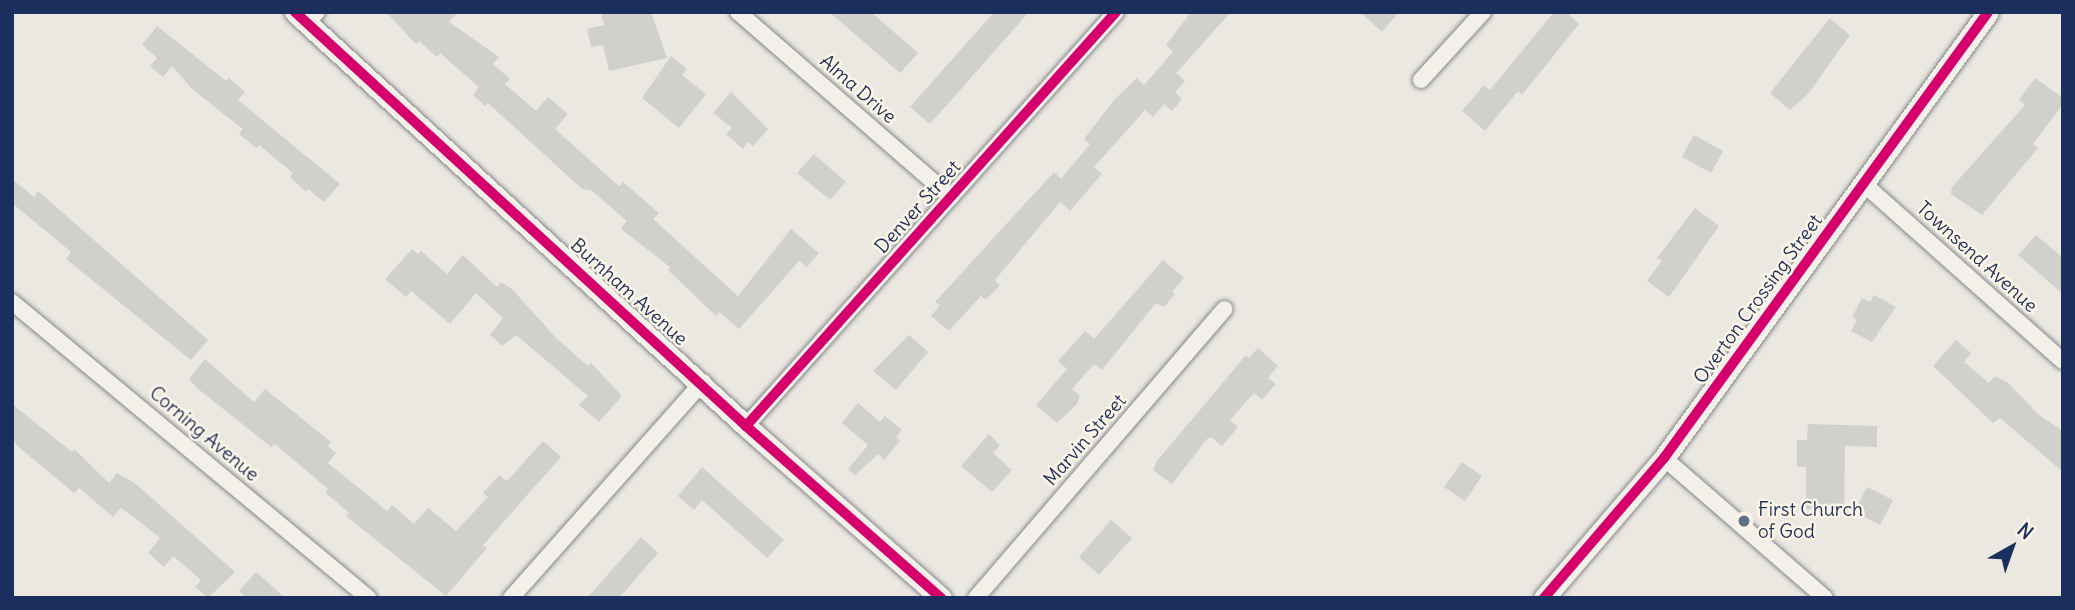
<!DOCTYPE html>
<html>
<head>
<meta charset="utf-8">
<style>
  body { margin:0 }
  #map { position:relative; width:2075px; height:610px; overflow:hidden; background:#eae8e1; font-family:Delius,sans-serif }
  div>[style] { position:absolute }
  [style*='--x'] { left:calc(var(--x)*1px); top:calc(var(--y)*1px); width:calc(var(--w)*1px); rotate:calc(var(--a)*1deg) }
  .building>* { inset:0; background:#d0d0cd }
  .roads { filter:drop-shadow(0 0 2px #84878d) drop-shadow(0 0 2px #84878d) }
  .minor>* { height:16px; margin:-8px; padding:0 8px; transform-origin:8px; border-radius:8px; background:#f3f0ea }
  .tertiary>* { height:21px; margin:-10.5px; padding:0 10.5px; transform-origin:10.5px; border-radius:10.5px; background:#f3f0ea }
  .cycleway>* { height:10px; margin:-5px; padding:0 5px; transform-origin:5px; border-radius:5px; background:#d6006c }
  .dots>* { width:19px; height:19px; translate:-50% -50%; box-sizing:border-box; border:4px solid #fcf5e5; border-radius:50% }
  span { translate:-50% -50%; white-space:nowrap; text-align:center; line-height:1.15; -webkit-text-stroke:5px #fcf5e5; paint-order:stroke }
  .street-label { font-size:19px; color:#1b2f5e }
  .poi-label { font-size:19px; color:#1b2f5e }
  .left { translate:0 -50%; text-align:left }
  .frame { position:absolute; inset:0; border:14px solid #1b2f5e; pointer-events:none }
  .north { position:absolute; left:1977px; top:512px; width:70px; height:70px; -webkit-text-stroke:5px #fcf5e5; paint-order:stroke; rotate:40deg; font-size:19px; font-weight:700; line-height:28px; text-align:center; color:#1b2f5e }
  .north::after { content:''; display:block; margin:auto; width:24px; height:32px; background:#1b2f5e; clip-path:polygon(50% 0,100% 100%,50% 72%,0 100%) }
</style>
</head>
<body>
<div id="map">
  <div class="building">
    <i style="clip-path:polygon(386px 12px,458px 12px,449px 22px,499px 57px,493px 64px,510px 79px,505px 84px,536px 111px,548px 97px,568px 114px,555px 129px,619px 186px,623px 182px,659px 213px,653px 219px,738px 296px,791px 229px,819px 253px,807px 267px,799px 261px,739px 329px,719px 312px,716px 316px,668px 270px,670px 267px,621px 229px,627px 221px,591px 190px,582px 189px,488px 103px,485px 106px,473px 95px,479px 87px,440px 53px,437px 57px,419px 41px,416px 44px)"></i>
    <i style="clip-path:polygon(601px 12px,651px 12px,667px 58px,609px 71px,603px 45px,591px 47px,587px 29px,604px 25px)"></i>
    <i style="clip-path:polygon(829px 12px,871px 12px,918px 53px,900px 73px)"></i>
    <i style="clip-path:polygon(994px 12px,1029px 12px,930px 124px,910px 107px)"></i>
    <i style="clip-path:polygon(1191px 12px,1231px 12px,1176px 73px,1185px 81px,1175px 92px,1182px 99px,1172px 111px,1164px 104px,1153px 117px,1145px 110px,1094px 167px,1102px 174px,1070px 211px,1060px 202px,995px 280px,1000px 285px,986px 300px,981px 296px,949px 331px,931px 316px,940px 305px,935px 302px,1054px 172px,1061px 179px,1090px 144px,1084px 139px,1114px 100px,1137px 78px,1144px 85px,1173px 52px,1166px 45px)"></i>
    <i style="clip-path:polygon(1360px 12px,1399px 12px,1382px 32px)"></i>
    <i style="clip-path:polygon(1554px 12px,1566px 12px,1579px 24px,1522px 95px,1518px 91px,1485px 131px,1462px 111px,1484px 85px,1490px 90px)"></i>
    <i style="clip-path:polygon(1830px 18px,1850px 35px,1808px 94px,1790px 110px,1770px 93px)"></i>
    <i style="clip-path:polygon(157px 26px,226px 81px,229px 78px,245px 92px,238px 100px,340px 184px,324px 202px,308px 189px,306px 192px,290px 177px,293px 173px,259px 145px,256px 148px,239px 134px,243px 129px,192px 89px,172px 66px,163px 77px,150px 66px,157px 58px,142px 45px)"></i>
    <i style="clip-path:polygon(671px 56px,687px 69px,682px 75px,706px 94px,679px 128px,642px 98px)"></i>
    <i style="clip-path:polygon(2035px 78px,2063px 98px,2063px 104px,2033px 144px,2038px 148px,1982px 215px,1951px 194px,1952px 187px,2025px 105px,2019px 100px)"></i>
    <i style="clip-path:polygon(731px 92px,768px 129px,753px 146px,748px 142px,743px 149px,726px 134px,732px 128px,713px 113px)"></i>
    <i style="clip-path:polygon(1694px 135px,1723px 151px,1711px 173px,1682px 157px)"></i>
    <i style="clip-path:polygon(814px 154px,846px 182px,830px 200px,797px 173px)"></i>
    <i style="clip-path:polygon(12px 179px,34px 197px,38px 191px,208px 340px,191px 360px,66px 259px,71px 252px,12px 203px)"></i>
    <i style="clip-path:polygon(1695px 208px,1719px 226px,1669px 297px,1647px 281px,1662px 261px,1657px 258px)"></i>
    <i style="clip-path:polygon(2036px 235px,2063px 258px,2063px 294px,2018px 255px)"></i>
    <i style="clip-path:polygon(412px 249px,418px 254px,421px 251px,447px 274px,463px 255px,497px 287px,501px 282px,512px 289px,556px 338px,588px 366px,591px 363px,622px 396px,599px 422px,579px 405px,588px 396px,516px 335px,502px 346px,490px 335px,503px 318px,476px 293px,450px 324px,411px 291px,406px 297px,385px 279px)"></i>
    <i style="clip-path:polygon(1163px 260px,1184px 278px,1172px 292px,1175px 294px,1164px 307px,1156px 303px,1102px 370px,1094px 364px,1072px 389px,1080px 396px,1077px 404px,1057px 423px,1036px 405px,1067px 369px,1058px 361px,1085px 331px,1094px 339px)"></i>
    <i style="clip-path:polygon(1874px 295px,1896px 307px,1872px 342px,1851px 331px,1857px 320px,1852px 317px,1862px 298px,1870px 302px)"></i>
    <i style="clip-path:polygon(909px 335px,928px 352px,896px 390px,873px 371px)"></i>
    <i style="clip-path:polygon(1956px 340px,1971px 353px,1964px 362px,1989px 383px,1995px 376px,2007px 382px,2039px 415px,2063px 431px,2063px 472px,2000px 418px,1993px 423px,1933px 366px)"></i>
    <i style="clip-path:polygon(1258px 348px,1278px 366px,1268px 378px,1276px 384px,1262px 400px,1254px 393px,1230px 420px,1238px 427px,1222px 446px,1211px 437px,1207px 439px,1172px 484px,1153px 470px,1157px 461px,1246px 355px,1249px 358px)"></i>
    <i style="clip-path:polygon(205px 359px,254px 402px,265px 389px,331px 442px,328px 446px,336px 453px,328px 463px,387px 511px,392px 505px,414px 524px,428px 508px,456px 531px,488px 497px,483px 493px,499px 475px,507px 481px,543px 441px,561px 457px,483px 545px,487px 548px,446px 596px,346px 516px,349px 513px,325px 492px,328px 489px,275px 444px,271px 447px,197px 388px,189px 379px)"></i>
    <i style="clip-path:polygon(858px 403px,880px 422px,885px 416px,902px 430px,896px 437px,900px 441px,884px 460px,878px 454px,855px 475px,848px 469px,868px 445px,842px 423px)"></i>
    <i style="clip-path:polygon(12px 404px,72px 452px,74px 449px,109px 483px,117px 473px,136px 484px,235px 572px,208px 598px,195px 587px,201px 580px,173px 556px,164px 567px,148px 553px,160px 538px,135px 518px,121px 508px,113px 517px,79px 488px,74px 493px,21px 449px,12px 439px)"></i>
    <i style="clip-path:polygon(1808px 424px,1877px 426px,1877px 447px,1845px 446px,1844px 511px,1806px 509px,1806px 467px,1797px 467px,1797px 440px,1807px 440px)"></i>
    <i style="clip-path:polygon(989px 434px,1000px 445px,993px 453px,1012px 470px,992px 492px,961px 466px)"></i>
    <i style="clip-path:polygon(1462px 462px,1482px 476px,1465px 501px,1444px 487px)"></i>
    <i style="clip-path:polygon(702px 467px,784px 540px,767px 558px,702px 500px,694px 510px,678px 496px)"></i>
    <i style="clip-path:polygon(1867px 487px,1893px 500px,1880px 525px,1863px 516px,1866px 511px,1855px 511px)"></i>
    <i style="clip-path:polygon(1111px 520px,1132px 538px,1099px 575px,1079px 557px)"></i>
    <i style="clip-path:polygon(641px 537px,658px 553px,619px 598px,587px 598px)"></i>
    <i style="clip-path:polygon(256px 572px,272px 586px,285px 598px,247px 598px,239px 591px)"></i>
  </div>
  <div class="roads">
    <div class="minor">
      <i style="--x:738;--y:12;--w:282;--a:41"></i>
      <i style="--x:307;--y:23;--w:15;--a:-48"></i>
      <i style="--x:1421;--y:80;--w:92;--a:-47.6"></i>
      <i style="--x:1864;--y:184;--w:266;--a:41.7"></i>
      <i style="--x:12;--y:302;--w:463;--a:39.7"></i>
      <i style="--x:746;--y:426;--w:555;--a:-48.21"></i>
      <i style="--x:1664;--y:458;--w:213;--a:41"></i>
      <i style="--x:511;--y:598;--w:289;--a:-48.4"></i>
      <i style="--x:976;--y:598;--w:381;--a:-49.3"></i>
    </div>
    <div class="tertiary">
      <i style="--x:295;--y:12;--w:612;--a:42.55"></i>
      <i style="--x:746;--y:426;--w:260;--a:41.4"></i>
      <i style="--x:1544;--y:598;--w:184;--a:-49.4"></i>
      <i style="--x:1664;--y:458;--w:551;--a:-54"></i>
    </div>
  </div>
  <div class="cycleway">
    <i style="--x:295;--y:12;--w:612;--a:42.55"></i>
    <i style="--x:746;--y:426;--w:260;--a:41.4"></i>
    <i style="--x:746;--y:426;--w:555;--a:-48.21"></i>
    <i style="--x:1544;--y:598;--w:184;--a:-49.4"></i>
    <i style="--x:1664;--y:458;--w:551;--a:-54"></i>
  </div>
  <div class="dots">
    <i style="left:1744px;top:521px;background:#63708c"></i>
  </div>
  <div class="street-label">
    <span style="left:858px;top:89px;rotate:41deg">Alma Drive</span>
    <span style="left:918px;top:207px;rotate:-48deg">Denver Street</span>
    <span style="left:1977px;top:257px;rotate:42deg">Townsend Avenue</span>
    <span style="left:629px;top:292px;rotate:42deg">Burnham Avenue</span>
    <span style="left:1758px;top:299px;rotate:-54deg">Overton Crossing Street</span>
    <span style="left:204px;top:434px;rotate:40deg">Corning Avenue</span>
    <span style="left:1085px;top:440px;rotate:-49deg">Marvin Street</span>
  </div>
  <div class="poi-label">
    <span class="left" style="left:1758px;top:521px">First Church<br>of God</span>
  </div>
  <div class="frame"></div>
  <div class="north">N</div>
</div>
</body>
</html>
